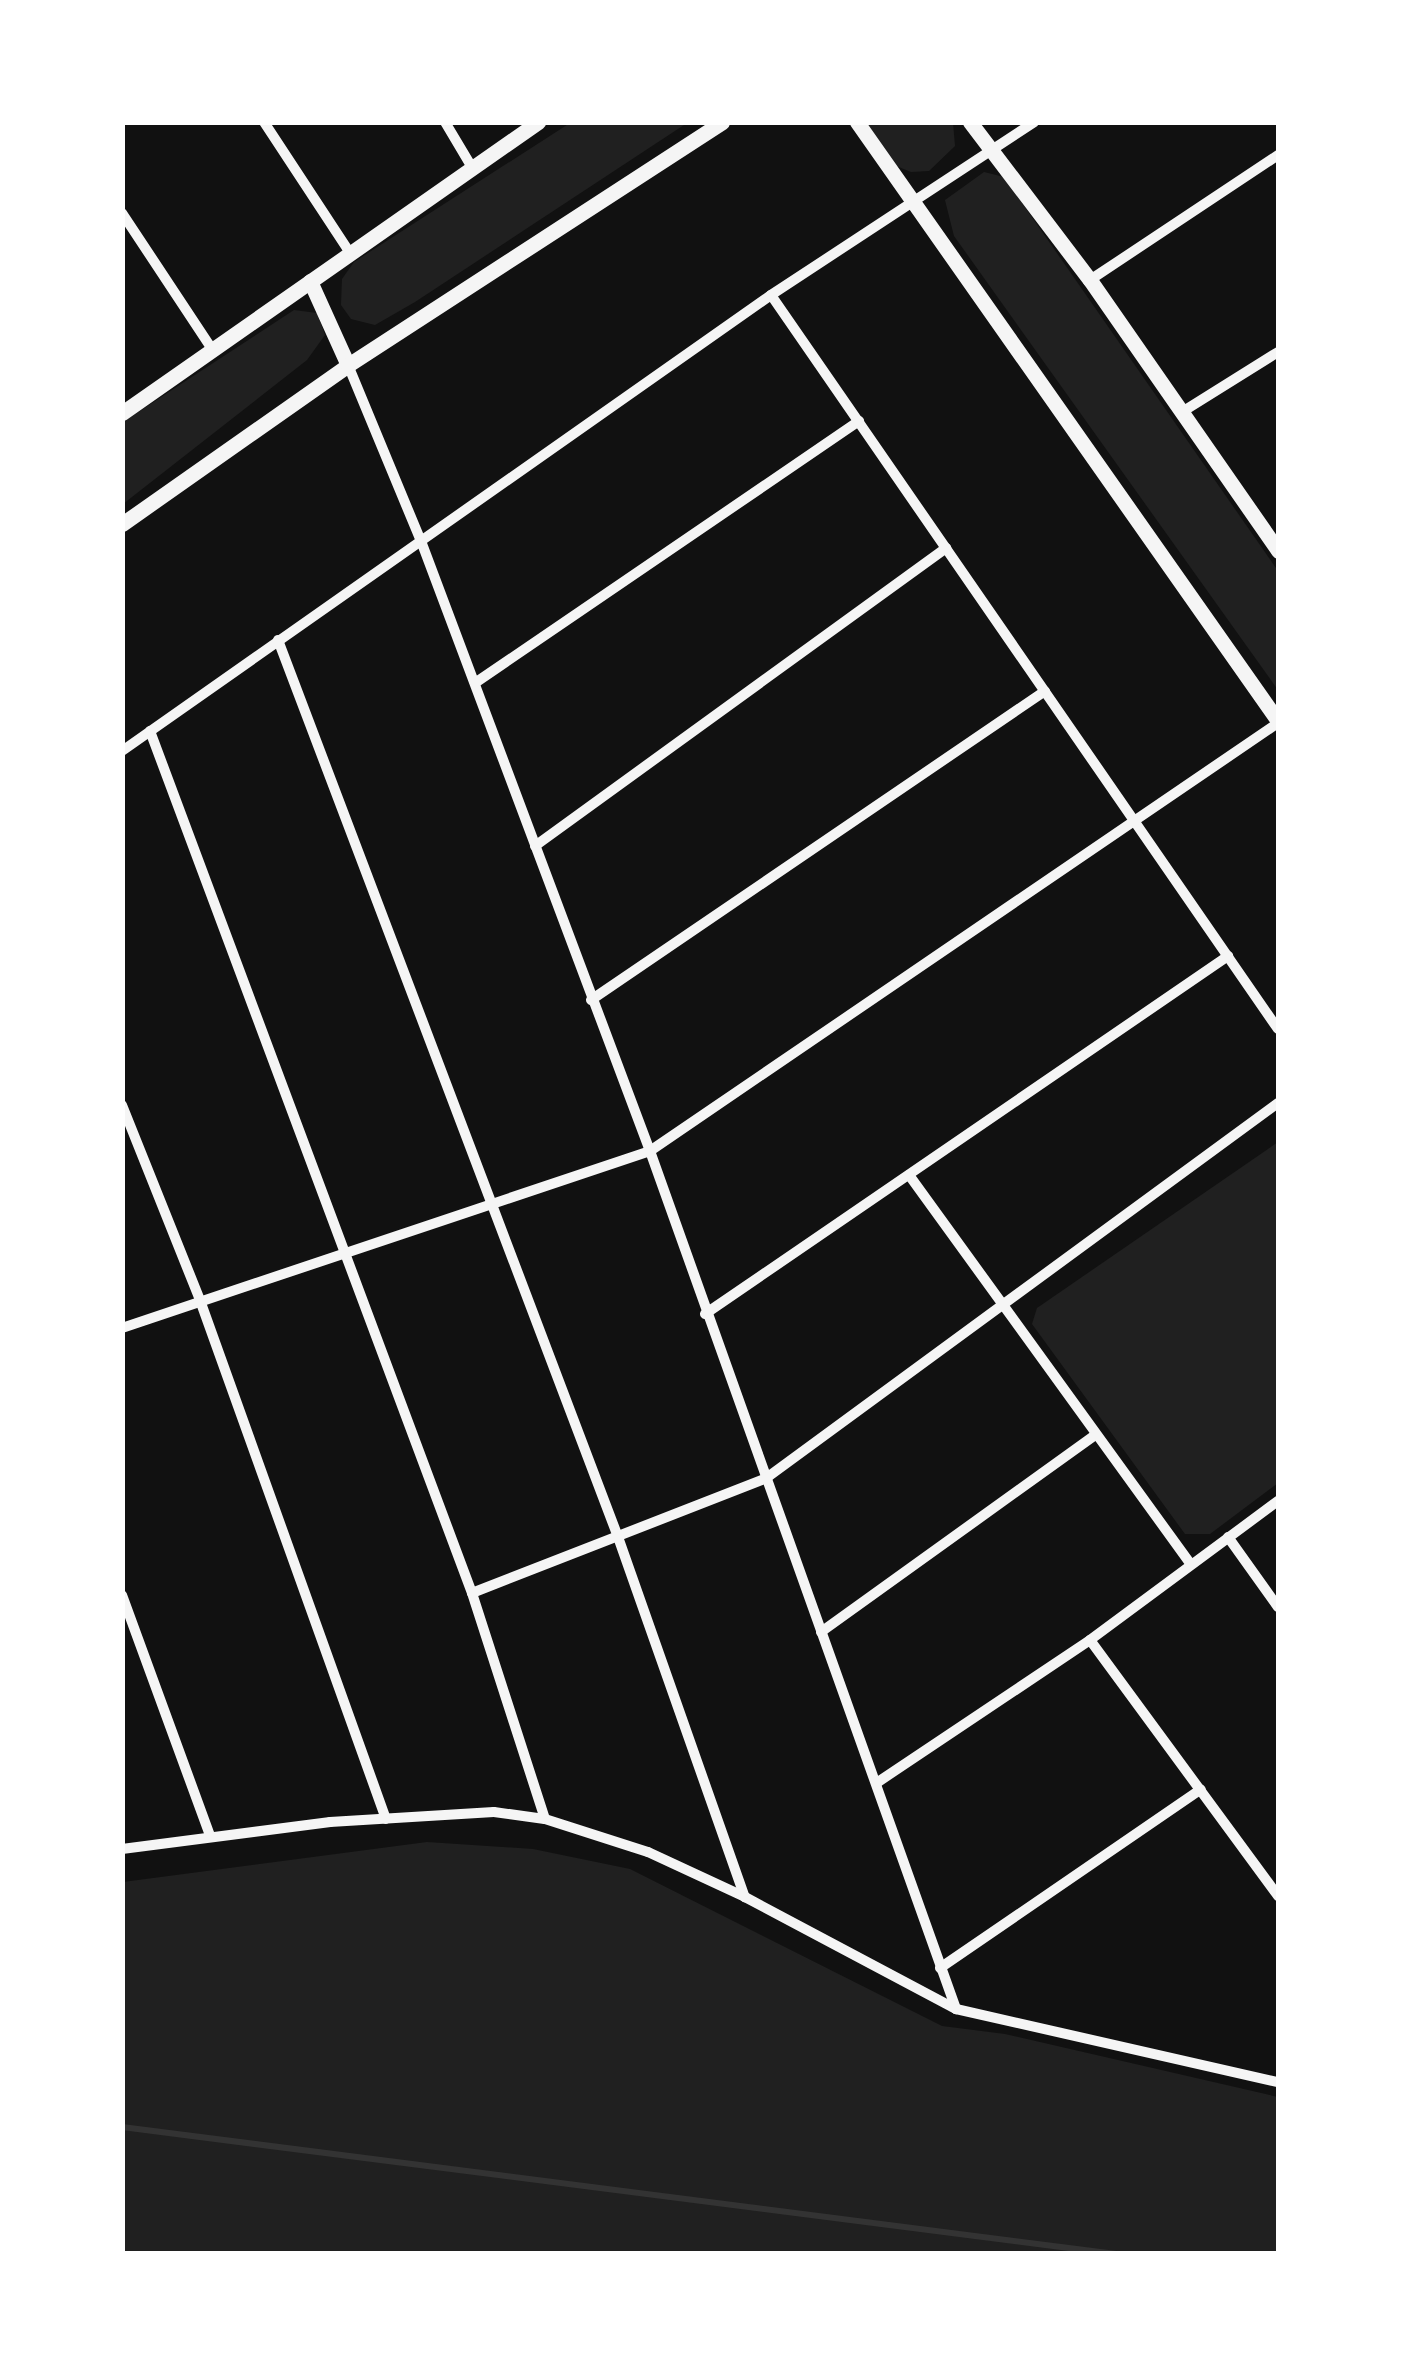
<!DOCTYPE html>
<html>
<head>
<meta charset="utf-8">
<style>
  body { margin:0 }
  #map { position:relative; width:1401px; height:2376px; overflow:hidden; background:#111; font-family:Arial,sans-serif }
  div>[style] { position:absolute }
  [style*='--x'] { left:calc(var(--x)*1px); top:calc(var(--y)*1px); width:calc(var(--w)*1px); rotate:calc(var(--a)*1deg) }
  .green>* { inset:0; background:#202020 }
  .stream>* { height:6px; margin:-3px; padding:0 3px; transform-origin:3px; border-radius:3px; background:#333 }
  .minor>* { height:10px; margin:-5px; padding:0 5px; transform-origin:5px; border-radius:5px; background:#f5f5f5 }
  .primary>* { height:15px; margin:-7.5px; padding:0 7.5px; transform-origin:7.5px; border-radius:7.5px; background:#f5f5f5 }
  span { translate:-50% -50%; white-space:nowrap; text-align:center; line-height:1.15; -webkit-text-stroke:8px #fff; paint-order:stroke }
  .frame { position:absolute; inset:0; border:125px solid #fff; pointer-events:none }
</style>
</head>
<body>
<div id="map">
  <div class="green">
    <i style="clip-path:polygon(570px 123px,687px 123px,415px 302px,375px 325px,351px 319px,341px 305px,342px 279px,354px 262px)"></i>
    <i style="clip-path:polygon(867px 123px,953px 123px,955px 146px,929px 171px,911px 172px,894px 165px)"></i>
    <i style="clip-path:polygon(984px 172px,1004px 177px,1278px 571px,1278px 690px,954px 236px,945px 200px)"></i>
    <i style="clip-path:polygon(294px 310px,317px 313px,325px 335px,307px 360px,123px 504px,123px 422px)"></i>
    <i style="clip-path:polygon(1278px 1142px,1278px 1483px,1210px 1534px,1185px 1534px,1032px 1324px,1037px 1308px)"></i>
    <i style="clip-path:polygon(427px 1842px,533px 1849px,630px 1869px,942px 2026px,1005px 2034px,1278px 2097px,1278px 2253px,123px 2253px,123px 1882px)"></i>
  </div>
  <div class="stream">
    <i style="--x:122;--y:2127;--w:1002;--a:7.28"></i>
  </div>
  <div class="minor">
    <i style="--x:264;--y:122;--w:153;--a:56.7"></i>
    <i style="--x:445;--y:122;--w:49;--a:59.2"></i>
    <i style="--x:122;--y:213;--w:163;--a:56.5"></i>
    <i style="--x:1090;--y:280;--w:226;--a:-33.6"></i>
    <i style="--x:771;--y:295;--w:892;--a:55.37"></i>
    <i style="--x:348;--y:365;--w:191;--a:67.5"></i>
    <i style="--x:421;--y:541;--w:652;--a:69.42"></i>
    <i style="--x:650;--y:1151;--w:911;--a:70.37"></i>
    <i style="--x:1182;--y:412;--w:113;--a:-32"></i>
    <i style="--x:278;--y:640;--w:959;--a:69.24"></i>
    <i style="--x:618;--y:1537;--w:382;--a:70.6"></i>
    <i style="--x:475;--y:683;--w:465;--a:-34.3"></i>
    <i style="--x:150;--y:731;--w:920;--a:69.52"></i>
    <i style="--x:472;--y:1593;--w:237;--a:72.1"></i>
    <i style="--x:122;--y:751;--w:793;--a:-35.09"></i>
    <i style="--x:771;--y:295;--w:315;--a:-33.3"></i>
    <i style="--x:535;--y:846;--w:508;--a:-35.94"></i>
    <i style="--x:591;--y:1000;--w:549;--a:-34.24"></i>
    <i style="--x:122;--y:1105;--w:213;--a:68.2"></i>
    <i style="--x:201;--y:1303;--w:548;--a:70.28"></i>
    <i style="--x:909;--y:1175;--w:479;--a:54.1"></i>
    <i style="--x:705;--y:1314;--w:634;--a:-34.39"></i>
    <i style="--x:122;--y:1328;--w:557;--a:-18.53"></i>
    <i style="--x:650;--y:1151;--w:760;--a:-34.28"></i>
    <i style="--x:1228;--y:1537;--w:86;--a:54.5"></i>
    <i style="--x:472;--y:1593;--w:314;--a:-21.3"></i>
    <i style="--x:765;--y:1479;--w:636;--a:-36.24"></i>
    <i style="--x:122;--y:1595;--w:257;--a:69.9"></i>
    <i style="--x:821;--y:1632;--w:337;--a:-35.7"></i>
    <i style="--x:1090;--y:1640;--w:318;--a:53.7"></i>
    <i style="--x:878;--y:1782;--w:255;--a:-33.8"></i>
    <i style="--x:1090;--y:1640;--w:234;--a:-36.5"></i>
    <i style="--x:122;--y:1849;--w:210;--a:-7.4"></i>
    <i style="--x:330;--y:1822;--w:164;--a:-3.5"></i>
    <i style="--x:494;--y:1812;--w:51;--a:7.8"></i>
    <i style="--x:545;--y:1819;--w:108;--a:17.8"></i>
    <i style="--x:648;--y:1852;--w:107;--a:24.9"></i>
    <i style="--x:745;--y:1897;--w:239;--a:28"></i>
    <i style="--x:956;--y:2009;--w:330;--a:12.8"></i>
    <i style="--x:940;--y:1968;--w:316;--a:-34.4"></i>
  </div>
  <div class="primary">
    <i style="--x:857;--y:122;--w:732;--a:54.9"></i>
    <i style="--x:970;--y:122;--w:198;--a:52.8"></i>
    <i style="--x:1090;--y:280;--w:330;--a:55.2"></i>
    <i style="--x:310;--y:281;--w:92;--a:65.7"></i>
    <i style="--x:122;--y:413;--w:508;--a:-34.97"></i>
    <i style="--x:122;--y:524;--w:276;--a:-35.1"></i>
    <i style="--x:348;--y:365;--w:446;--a:-33"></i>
  </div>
  <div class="frame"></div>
</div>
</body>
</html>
